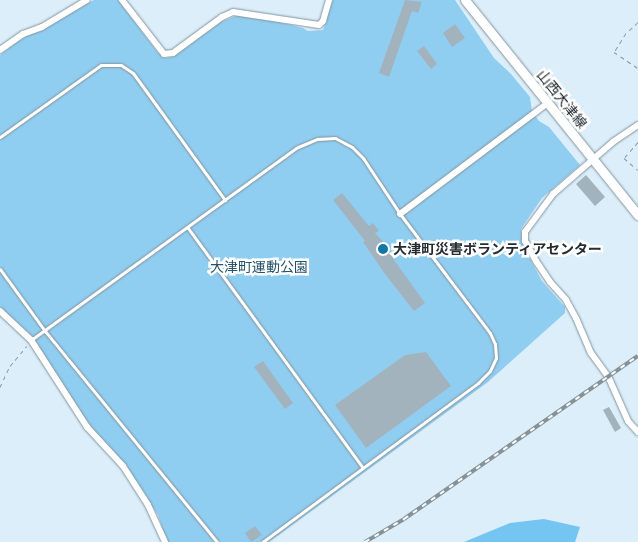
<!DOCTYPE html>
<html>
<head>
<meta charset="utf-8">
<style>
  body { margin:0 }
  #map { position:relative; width:638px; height:542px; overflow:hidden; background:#dceef9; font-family:"Golos Text","Noto Sans JP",sans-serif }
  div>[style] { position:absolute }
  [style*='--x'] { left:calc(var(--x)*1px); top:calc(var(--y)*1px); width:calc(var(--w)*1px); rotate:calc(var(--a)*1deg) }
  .green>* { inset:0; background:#90cef1 }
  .forest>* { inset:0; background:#74c5f2 }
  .building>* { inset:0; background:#a2b3be }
  .path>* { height:1px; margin-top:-0.5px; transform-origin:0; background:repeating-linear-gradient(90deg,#8e9ba3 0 4px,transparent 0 8px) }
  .roads { filter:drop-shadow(0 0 1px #83949e) drop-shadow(0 0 1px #83949e) }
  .lane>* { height:3px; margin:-1.5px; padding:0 1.5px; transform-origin:1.5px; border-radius:1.5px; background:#fff }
  .street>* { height:6px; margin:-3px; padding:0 3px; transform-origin:3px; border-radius:3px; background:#fff }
  .secondary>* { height:9px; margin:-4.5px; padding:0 4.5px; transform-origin:4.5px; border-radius:4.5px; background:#fff }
  .rail>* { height:4px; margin-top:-2px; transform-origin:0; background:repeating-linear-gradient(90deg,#fff 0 5.5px,#859299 0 11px); box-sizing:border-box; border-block:1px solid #859299 }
  .dots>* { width:14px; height:14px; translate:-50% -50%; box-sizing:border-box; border:2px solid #fff; border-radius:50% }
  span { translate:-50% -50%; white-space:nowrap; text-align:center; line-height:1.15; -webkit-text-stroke:5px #fff; paint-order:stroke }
  .street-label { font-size:14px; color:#252c30 }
  .poi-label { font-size:14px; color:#252c30; font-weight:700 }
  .left { translate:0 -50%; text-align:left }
  .park-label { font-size:14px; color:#26526a }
</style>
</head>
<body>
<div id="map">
  <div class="green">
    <i style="clip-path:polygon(94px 0,118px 0,158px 53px,165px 58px,172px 57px,221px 22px,238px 15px,266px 19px,303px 28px,308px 31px,323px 30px,333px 0,455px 0,494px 58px,511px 74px,530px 97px,532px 111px,539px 121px,549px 127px,580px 165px,542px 198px,521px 229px,522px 242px,530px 259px,542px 281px,565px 307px,565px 313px,488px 382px,269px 542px,167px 542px,158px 515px,129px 470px,104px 444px,74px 403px,32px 336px,0 307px,0 55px,20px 40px)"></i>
  </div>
  <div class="forest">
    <i style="clip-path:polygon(544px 519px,580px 527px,575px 542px,464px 542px,510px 523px)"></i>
  </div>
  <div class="building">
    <i style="clip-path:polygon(405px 0,422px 2px,418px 13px,412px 11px,389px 77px,379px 73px)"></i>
    <i style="clip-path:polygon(455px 24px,465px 38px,452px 47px,443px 33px)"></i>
    <i style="clip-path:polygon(424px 46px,437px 64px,431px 69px,417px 51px)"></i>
    <i style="clip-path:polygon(586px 175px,605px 197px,595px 206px,576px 184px)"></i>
    <i style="clip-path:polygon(342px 193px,369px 226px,373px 223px,379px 231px,375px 233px,389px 248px,392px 257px,425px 303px,414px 311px,385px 274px,363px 242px,365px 241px,333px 200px)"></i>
    <i style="clip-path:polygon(426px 352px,451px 386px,366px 448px,335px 405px,405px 355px)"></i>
    <i style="clip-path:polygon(263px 361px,293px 403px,285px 409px,254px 367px)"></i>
    <i style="clip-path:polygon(609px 407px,621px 428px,615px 432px,603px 410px)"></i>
    <i style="clip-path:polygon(255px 526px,262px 535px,251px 542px,245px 533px)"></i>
  </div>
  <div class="path">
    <i style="--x:638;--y:22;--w:16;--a:137"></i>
    <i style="--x:626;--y:33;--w:22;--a:122"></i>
    <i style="--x:614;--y:52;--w:29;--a:34"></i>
    <i style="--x:638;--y:142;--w:21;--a:131"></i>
    <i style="--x:624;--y:158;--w:18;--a:41"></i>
    <i style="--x:0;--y:387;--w:23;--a:-65"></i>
    <i style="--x:10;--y:366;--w:26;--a:-50"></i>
  </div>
  <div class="roads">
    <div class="lane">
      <i style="--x:0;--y:137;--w:124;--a:-35.5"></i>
      <i style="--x:101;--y:65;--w:20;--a:0"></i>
      <i style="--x:121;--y:65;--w:14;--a:34"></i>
      <i style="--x:133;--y:73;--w:157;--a:54.1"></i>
      <i style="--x:188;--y:228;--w:296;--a:53.9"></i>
      <i style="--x:0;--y:269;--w:77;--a:54"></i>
      <i style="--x:45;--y:331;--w:272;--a:50.8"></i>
      <i style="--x:31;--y:340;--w:329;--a:-35.9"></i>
      <i style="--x:298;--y:147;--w:21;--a:-23"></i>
      <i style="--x:317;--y:139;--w:18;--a:-3"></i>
      <i style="--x:335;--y:138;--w:19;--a:28"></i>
      <i style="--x:352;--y:147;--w:16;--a:45"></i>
      <i style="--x:363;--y:158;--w:67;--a:56.5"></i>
      <i style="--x:400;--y:214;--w:149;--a:52.9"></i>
      <i style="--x:490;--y:333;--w:12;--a:66"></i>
      <i style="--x:495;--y:344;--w:14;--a:86"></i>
      <i style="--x:496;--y:358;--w:14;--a:115"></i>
      <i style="--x:490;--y:371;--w:17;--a:135"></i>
      <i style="--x:478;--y:383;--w:268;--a:143.6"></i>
    </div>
    <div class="street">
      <i style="--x:122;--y:0;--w:68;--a:52.1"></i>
      <i style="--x:164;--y:54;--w:9;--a:-6"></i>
      <i style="--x:173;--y:53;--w:61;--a:-36.3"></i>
      <i style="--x:222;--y:17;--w:12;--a:-24"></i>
      <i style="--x:233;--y:12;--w:87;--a:8.6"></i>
      <i style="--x:319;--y:25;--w:6;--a:-45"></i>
      <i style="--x:323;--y:21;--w:22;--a:-74"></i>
      <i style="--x:0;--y:50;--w:28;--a:-35"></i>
      <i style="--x:23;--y:34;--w:20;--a:-20"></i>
      <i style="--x:42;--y:27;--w:52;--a:-31"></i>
      <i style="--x:638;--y:125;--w:30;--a:146"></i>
      <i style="--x:613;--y:142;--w:79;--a:139.1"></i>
      <i style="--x:553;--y:194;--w:47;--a:126.4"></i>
      <i style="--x:525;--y:232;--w:9;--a:90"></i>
      <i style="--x:525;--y:241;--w:23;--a:61"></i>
      <i style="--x:536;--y:261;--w:25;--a:56"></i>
      <i style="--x:550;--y:282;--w:24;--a:48"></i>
      <i style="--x:566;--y:300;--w:21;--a:61"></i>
      <i style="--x:576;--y:318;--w:38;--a:67"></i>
      <i style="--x:591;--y:353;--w:29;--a:54"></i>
      <i style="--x:608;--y:376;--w:49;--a:66"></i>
      <i style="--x:628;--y:421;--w:15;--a:48"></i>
      <i style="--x:400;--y:214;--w:185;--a:-36.9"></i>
      <i style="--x:0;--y:311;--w:42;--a:43.1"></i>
      <i style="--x:31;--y:340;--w:103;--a:57.2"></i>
      <i style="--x:87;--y:427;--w:53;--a:47.3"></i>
      <i style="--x:123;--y:466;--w:46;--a:57.3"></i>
      <i style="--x:148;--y:505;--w:41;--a:65.3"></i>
    </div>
    <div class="secondary">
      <i style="--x:465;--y:0;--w:276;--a:51.2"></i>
    </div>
  </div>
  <div class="rail">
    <i style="--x:365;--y:542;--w:45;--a:-30.5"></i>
    <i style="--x:404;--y:519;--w:285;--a:-34.9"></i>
  </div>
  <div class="dots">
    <i style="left:383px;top:249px;background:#1377a3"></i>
  </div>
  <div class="street-label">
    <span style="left:562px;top:99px;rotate:51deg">山西大津線</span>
  </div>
  <div class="poi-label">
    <span class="left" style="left:393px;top:249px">大津町災害ボランティアセンター</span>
  </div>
  <div class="park-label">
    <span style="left:259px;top:267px">大津町運動公園</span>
  </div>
</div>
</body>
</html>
